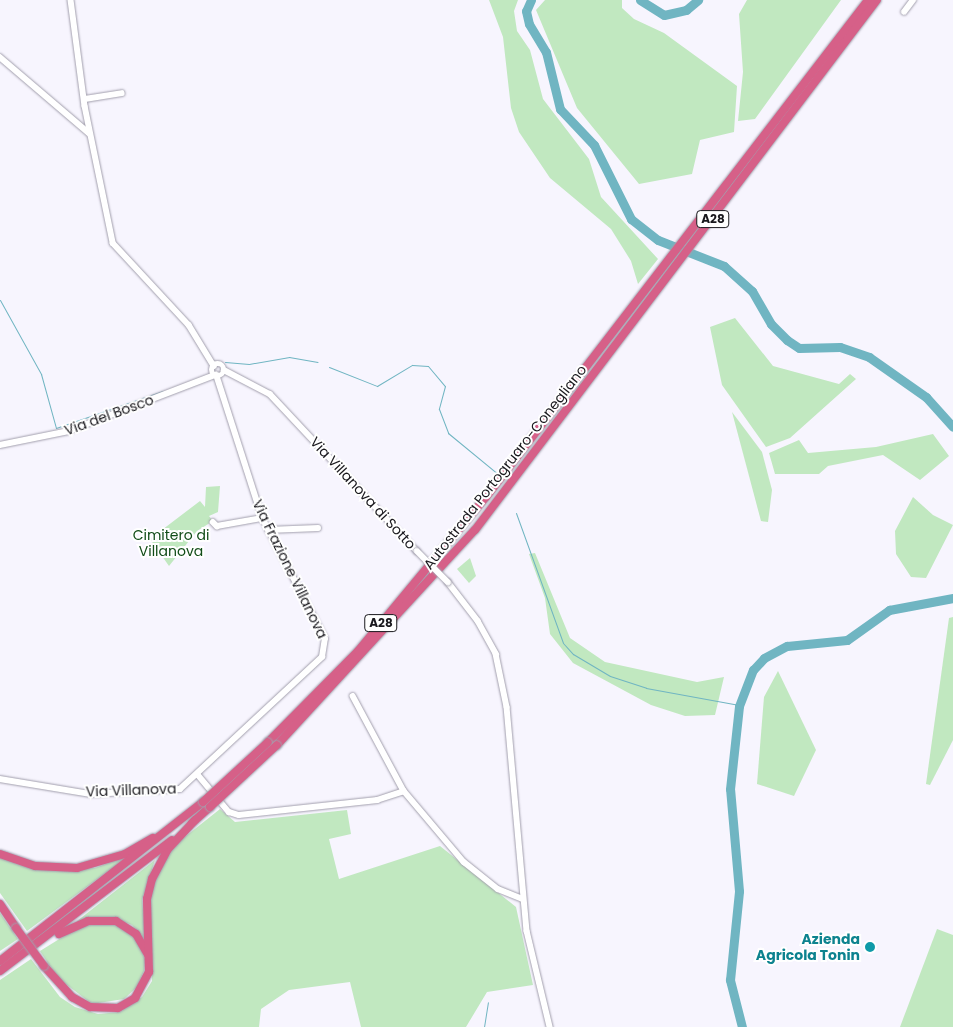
<!DOCTYPE html>
<html>
<head>
<meta charset="utf-8">
<style>
  body { margin:0 }
  #map { position:relative; width:953px; height:1027px; overflow:hidden; background:#f7f5fe; font-family:Poppins,sans-serif }
  div>[style] { position:absolute }
  [style*='--x'] { left:calc(var(--x)*1px); top:calc(var(--y)*1px); width:calc(var(--w)*1px); rotate:calc(var(--a)*1deg) }
  .green>* { inset:0; background:#c1e8c0 }
  .stream>* { height:1px; margin:-0.5px; padding:0 0.5px; transform-origin:0.5px; border-radius:0.5px; background:#70b5c2 }
  .river>* { height:9px; margin:-4.5px; padding:0 4.5px; transform-origin:4.5px; border-radius:4.5px; background:#70b5c2 }
  .roads { filter:drop-shadow(0 0 1px #a29fad) drop-shadow(0 0 1px #a29fad) }
  .minor>* { height:5.5px; margin:-2.75px; padding:0 2.75px; transform-origin:2.75px; border-radius:2.75px; background:#fff }
  .minor>.ring { margin:-2.75px; padding:0; box-sizing:content-box; background:none; border:5.5px solid #fff; border-radius:50% }
  .highway>* { height:8px; margin:-4px; padding:0 4px; transform-origin:4px; border-radius:4px; background:#d66088 }
  .bridges { filter:drop-shadow(0 0 1px #a29fad) drop-shadow(0 0 1px #a29fad) }
  .minor-bridge>* { height:5.5px; margin:-2.75px; padding:0 2.75px; transform-origin:2.75px; border-radius:2.75px; background:#fff }
  .highway-bridge>* { height:8px; margin:-4px; padding:0 4px; transform-origin:4px; border-radius:4px; background:#d66088 }
  .dots>* { width:14px; height:14px; translate:-50% -50%; box-sizing:border-box; border:2px solid #fff; border-radius:50% }
  span { translate:-50% -50%; white-space:nowrap; text-align:center; line-height:1.15; -webkit-text-stroke:4px #fff; paint-order:stroke }
  .shield-label span { padding:1px 4px; background:#fff; border:1px solid; border-radius:4px; -webkit-text-stroke-width:0 }
  .shield-label { font-size:12px; color:#19181d; font-weight:700 }
  .street-label { font-size:14px; color:#19181d }
  .park-label { font-size:14px; color:#114c17 }
  .culture-label { font-size:14px; color:#0d838f; font-weight:700 }
  .right { translate:-100% -50%; text-align:right }
</style>
</head>
<body>
<div id="map">
  <div class="green">
    <i style="clip-path:polygon(489px 0,518px 0,514px 11px,517px 31px,530px 50px,543px 99px,589px 159px,601px 197px,658px 259px,638px 284px,631px 261px,611px 229px,550px 178px,519px 132px,511px 108px,503px 37px)"></i>
    <i style="clip-path:polygon(545px 0,622px 0,622px 8px,634px 19px,664px 33px,737px 86px,734px 132px,700px 140px,692px 174px,639px 184px,577px 108px,536px 10px)"></i>
    <i style="clip-path:polygon(747px 0,841px 0,755px 119px,738px 121px,743px 72px,739px 14px)"></i>
    <i style="clip-path:polygon(735px 318px,773px 366px,839px 384px,850px 374px,856px 379px,790px 438px,766px 447px,722px 385px,710px 327px)"></i>
    <i style="clip-path:polygon(732px 412px,762px 452px,772px 490px,768px 522px,761px 521px)"></i>
    <i style="clip-path:polygon(933px 434px,949px 456px,920px 480px,883px 455px,828px 466px,819px 474px,775px 474px,769px 453px,799px 440px,808px 453px,876px 447px)"></i>
    <i style="clip-path:polygon(220px 486px,218px 512px,209px 516px,213px 521px,197px 531px,169px 566px,150px 539px,200px 501px,205px 507px,206px 487px)"></i>
    <i style="clip-path:polygon(913px 497px,933px 515px,953px 525px,926px 578px,911px 577px,896px 554px,895px 531px)"></i>
    <i style="clip-path:polygon(535px 553px,570px 638px,605px 662px,697px 682px,724px 677px,715px 715px,685px 716px,651px 705px,573px 663px,550px 634px,545px 598px,529px 554px)"></i>
    <i style="clip-path:polygon(470px 558px,476px 576px,469px 583px,457px 569px)"></i>
    <i style="clip-path:polygon(953px 617px,953px 740px,930px 785px,926px 784px,949px 618px)"></i>
    <i style="clip-path:polygon(778px 671px,816px 750px,794px 796px,757px 784px,764px 697px)"></i>
    <i style="clip-path:polygon(220px 809px,235px 822px,347px 810px,351px 834px,329px 839px,339px 879px,440px 846px,516px 907px,533px 985px,487px 992px,466px 1027px,361px 1027px,350px 982px,289px 990px,261px 1009px,259px 1027px,0 1027px,0 980px,31px 959px,60px 997px,75px 1007px,98px 1014px,120px 1012px,142px 997px,152px 981px,150px 903px,158px 868px,176px 844px)"></i>
    <i style="clip-path:polygon(130px 855px,27px 931px,0 893px,0 856px,19px 865px,53px 870px,95px 868px)"></i>
    <i style="clip-path:polygon(155px 860px,142px 900px,146px 941px,132px 925px,115px 918px,77px 921px)"></i>
    <i style="clip-path:polygon(0 913px,18px 939px,0 951px)"></i>
    <i style="clip-path:polygon(103px 922px,120px 926px,136px 937px,145px 959px,144px 971px,137px 987px,124px 999px,92px 1004px,58px 978px,40px 951px,77px 928px)"></i>
    <i style="clip-path:polygon(937px 929px,953px 935px,953px 1027px,900px 1027px)"></i>
  </div>
  <div class="stream">
    <i style="--x:0;--y:300;--w:85;--a:61"></i>
    <i style="--x:41;--y:374;--w:56;--a:74.5"></i>
    <i style="--x:56;--y:428;--w:113;--a:-19.1"></i>
    <i style="--x:225;--y:362;--w:24;--a:5"></i>
    <i style="--x:249;--y:364;--w:41;--a:-9.9"></i>
    <i style="--x:289;--y:357;--w:29;--a:10"></i>
    <i style="--x:329;--y:367;--w:52;--a:21.6"></i>
    <i style="--x:377;--y:386;--w:41;--a:-31"></i>
    <i style="--x:412;--y:365;--w:16;--a:4"></i>
    <i style="--x:428;--y:366;--w:26;--a:50"></i>
    <i style="--x:445;--y:386;--w:24;--a:105"></i>
    <i style="--x:439;--y:409;--w:26;--a:69"></i>
    <i style="--x:448;--y:433;--w:66;--a:39.5"></i>
    <i style="--x:516;--y:513;--w:138;--a:70.1"></i>
    <i style="--x:563;--y:643;--w:15;--a:48"></i>
    <i style="--x:573;--y:654;--w:43;--a:30.7"></i>
    <i style="--x:610;--y:676;--w:38;--a:18"></i>
    <i style="--x:646;--y:688;--w:96;--a:10.3"></i>
    <i style="--x:484;--y:1027;--w:25;--a:-81"></i>
  </div>
  <div class="river">
    <i style="--x:531;--y:0;--w:12;--a:114"></i>
    <i style="--x:526;--y:11;--w:13;--a:77"></i>
    <i style="--x:529;--y:24;--w:33;--a:59"></i>
    <i style="--x:546;--y:52;--w:59;--a:76.2"></i>
    <i style="--x:560;--y:109;--w:50;--a:46.6"></i>
    <i style="--x:594;--y:145;--w:83;--a:63.4"></i>
    <i style="--x:631;--y:219;--w:34;--a:38"></i>
    <i style="--x:658;--y:240;--w:71;--a:21.5"></i>
    <i style="--x:724;--y:266;--w:38;--a:42"></i>
    <i style="--x:752;--y:291;--w:38;--a:60"></i>
    <i style="--x:771;--y:324;--w:23;--a:45"></i>
    <i style="--x:787;--y:340;--w:14;--a:34"></i>
    <i style="--x:799;--y:348;--w:41;--a:-1.4"></i>
    <i style="--x:840;--y:347;--w:31;--a:19"></i>
    <i style="--x:869;--y:357;--w:70;--a:35.1"></i>
    <i style="--x:926;--y:397;--w:40;--a:48"></i>
    <i style="--x:640;--y:0;--w:28;--a:32"></i>
    <i style="--x:664;--y:15;--w:23;--a:-13"></i>
    <i style="--x:686;--y:10;--w:16;--a:-40"></i>
    <i style="--x:742;--y:1027;--w:49;--a:-104.3"></i>
    <i style="--x:730;--y:980;--w:89;--a:-84.2"></i>
    <i style="--x:739;--y:891;--w:102;--a:-95"></i>
    <i style="--x:730;--y:789;--w:83;--a:-83.8"></i>
    <i style="--x:739;--y:706;--w:39;--a:-69"></i>
    <i style="--x:753;--y:670;--w:16;--a:-47"></i>
    <i style="--x:764;--y:658;--w:26;--a:-28"></i>
    <i style="--x:787;--y:646;--w:60;--a:-5.7"></i>
    <i style="--x:847;--y:640;--w:52;--a:-35.5"></i>
    <i style="--x:889;--y:610;--w:65;--a:-10.6"></i>
  </div>
  <div class="roads">
    <div class="minor">
      <i style="--x:71;--y:0;--w:107;--a:82.5"></i>
      <i style="--x:85;--y:106;--w:140;--a:78.4"></i>
      <i style="--x:113;--y:243;--w:112;--a:47.2"></i>
      <i style="--x:189;--y:325;--w:48;--a:58.6"></i>
      <i style="--x:904;--y:12;--w:15;--a:-53"></i>
      <i style="--x:0;--y:57;--w:118;--a:40.5"></i>
      <i style="--x:85;--y:99;--w:37;--a:-9"></i>
      <i class="ring" style="left:212px;top:364px;width:6.5px;height:6.5px"></i>
      <i style="--x:224;--y:370;--w:52;--a:27.6"></i>
      <i style="--x:270;--y:394;--w:215;--a:46.9"></i>
      <i style="--x:0;--y:445;--w:70;--a:-11.5"></i>
      <i style="--x:69;--y:431;--w:156;--a:-21"></i>
      <i style="--x:213;--y:522;--w:6;--a:45"></i>
      <i style="--x:217;--y:526;--w:46;--a:-10.1"></i>
      <i style="--x:268;--y:530;--w:50;--a:-2.3"></i>
      <i style="--x:448;--y:582;--w:49;--a:52.4"></i>
      <i style="--x:478;--y:621;--w:38;--a:61"></i>
      <i style="--x:496;--y:654;--w:54;--a:78.3"></i>
      <i style="--x:507;--y:707;--w:225;--a:84.9"></i>
      <i style="--x:527;--y:931;--w:99;--a:76.5"></i>
      <i style="--x:353;--y:696;--w:108;--a:61.8"></i>
      <i style="--x:404;--y:791;--w:93;--a:49.8"></i>
      <i style="--x:464;--y:862;--w:43;--a:38.5"></i>
      <i style="--x:498;--y:889;--w:27;--a:22"></i>
      <i style="--x:199;--y:776;--w:47;--a:50.2"></i>
      <i style="--x:229;--y:812;--w:10;--a:17"></i>
      <i style="--x:239;--y:815;--w:139;--a:-6.2"></i>
      <i style="--x:377;--y:800;--w:28;--a:-18"></i>
      <i style="--x:0;--y:779;--w:92;--a:9.4"></i>
      <i style="--x:91;--y:794;--w:89;--a:-3.2"></i>
      <i style="--x:180;--y:789;--w:194;--a:-42.9"></i>
      <i style="--x:322;--y:657;--w:18;--a:-81"></i>
      <i style="--x:325;--y:639;--w:136;--a:-117.5"></i>
      <i style="--x:262;--y:518;--w:150;--a:-107.8"></i>
    </div>
    <div class="highway">
      <i style="--x:268;--y:742;--w:128;--a:-45.3"></i>
      <i style="--x:358;--y:651;--w:200;--a:-50.3"></i>
      <i style="--x:486;--y:497;--w:627;--a:-52.45"></i>
      <i style="--x:277;--y:745;--w:292;--a:-47.4"></i>
      <i style="--x:475;--y:530;--w:665;--a:-52.82"></i>
      <i style="--x:192;--y:823;--w:24;--a:-42"></i>
      <i style="--x:0;--y:854;--w:37;--a:19"></i>
      <i style="--x:35;--y:866;--w:42;--a:2.7"></i>
      <i style="--x:77;--y:868;--w:50;--a:-16.3"></i>
      <i style="--x:125;--y:854;--w:32;--a:-30"></i>
      <i style="--x:0;--y:904;--w:29;--a:56"></i>
      <i style="--x:59;--y:934;--w:32;--a:-24"></i>
      <i style="--x:88;--y:921;--w:28;--a:0"></i>
      <i style="--x:116;--y:921;--w:24;--a:33"></i>
      <i style="--x:136;--y:934;--w:24;--a:60"></i>
      <i style="--x:0;--y:961;--w:258;--a:-38.1"></i>
      <i style="--x:44;--y:966;--w:42;--a:47.9"></i>
      <i style="--x:72;--y:997;--w:21;--a:29"></i>
      <i style="--x:90;--y:1007;--w:28;--a:2"></i>
      <i style="--x:118;--y:1008;--w:20;--a:-30"></i>
      <i style="--x:135;--y:998;--w:30;--a:-62"></i>
      <i style="--x:149;--y:972;--w:73;--a:-91.6"></i>
      <i style="--x:147;--y:899;--w:21;--a:-76"></i>
      <i style="--x:152;--y:879;--w:34;--a:-62"></i>
      <i style="--x:168;--y:849;--w:40;--a:-47"></i>
      <i style="--x:0;--y:971;--w:216;--a:-37.3"></i>
    </div>
  </div>
  <div class="bridges">
    <div class="minor-bridge">
      <i style="--x:417;--y:551;--w:44;--a:45"></i>
    </div>
    <div class="highway-bridge">
      <i style="--x:203;--y:802;--w:88;--a:-42.7"></i>
      <i style="--x:210;--y:807;--w:91;--a:-42.8"></i>
      <i style="--x:16;--y:928;--w:47;--a:53.6"></i>
    </div>
  </div>
  <div class="dots">
    <i style="left:870px;top:947px;background:#0f9aa8"></i>
  </div>
  <div class="shield-label">
    <span style="left:713px;top:219px">A28</span>
    <span style="left:381px;top:623px">A28</span>
  </div>
  <div class="street-label">
    <span style="left:109px;top:415px;rotate:-20deg">Via del Bosco</span>
    <span style="left:505px;top:467px;rotate:-52deg">Autostrada Portogruaro-Conegliano</span>
    <span style="left:363px;top:493px;rotate:47deg">Via Villanova di Sotto</span>
    <span style="left:290px;top:569px;rotate:64deg">Via Frazione Villanova</span>
    <span style="left:131px;top:790px;rotate:-2deg">Via Villanova</span>
  </div>
  <div class="park-label">
    <span style="left:171px;top:543px">Cimitero di<br>Villanova</span>
  </div>
  <div class="culture-label">
    <span class="right" style="left:860px;top:947px">Azienda<br>Agricola Tonin</span>
  </div>
</div>
</body>
</html>
